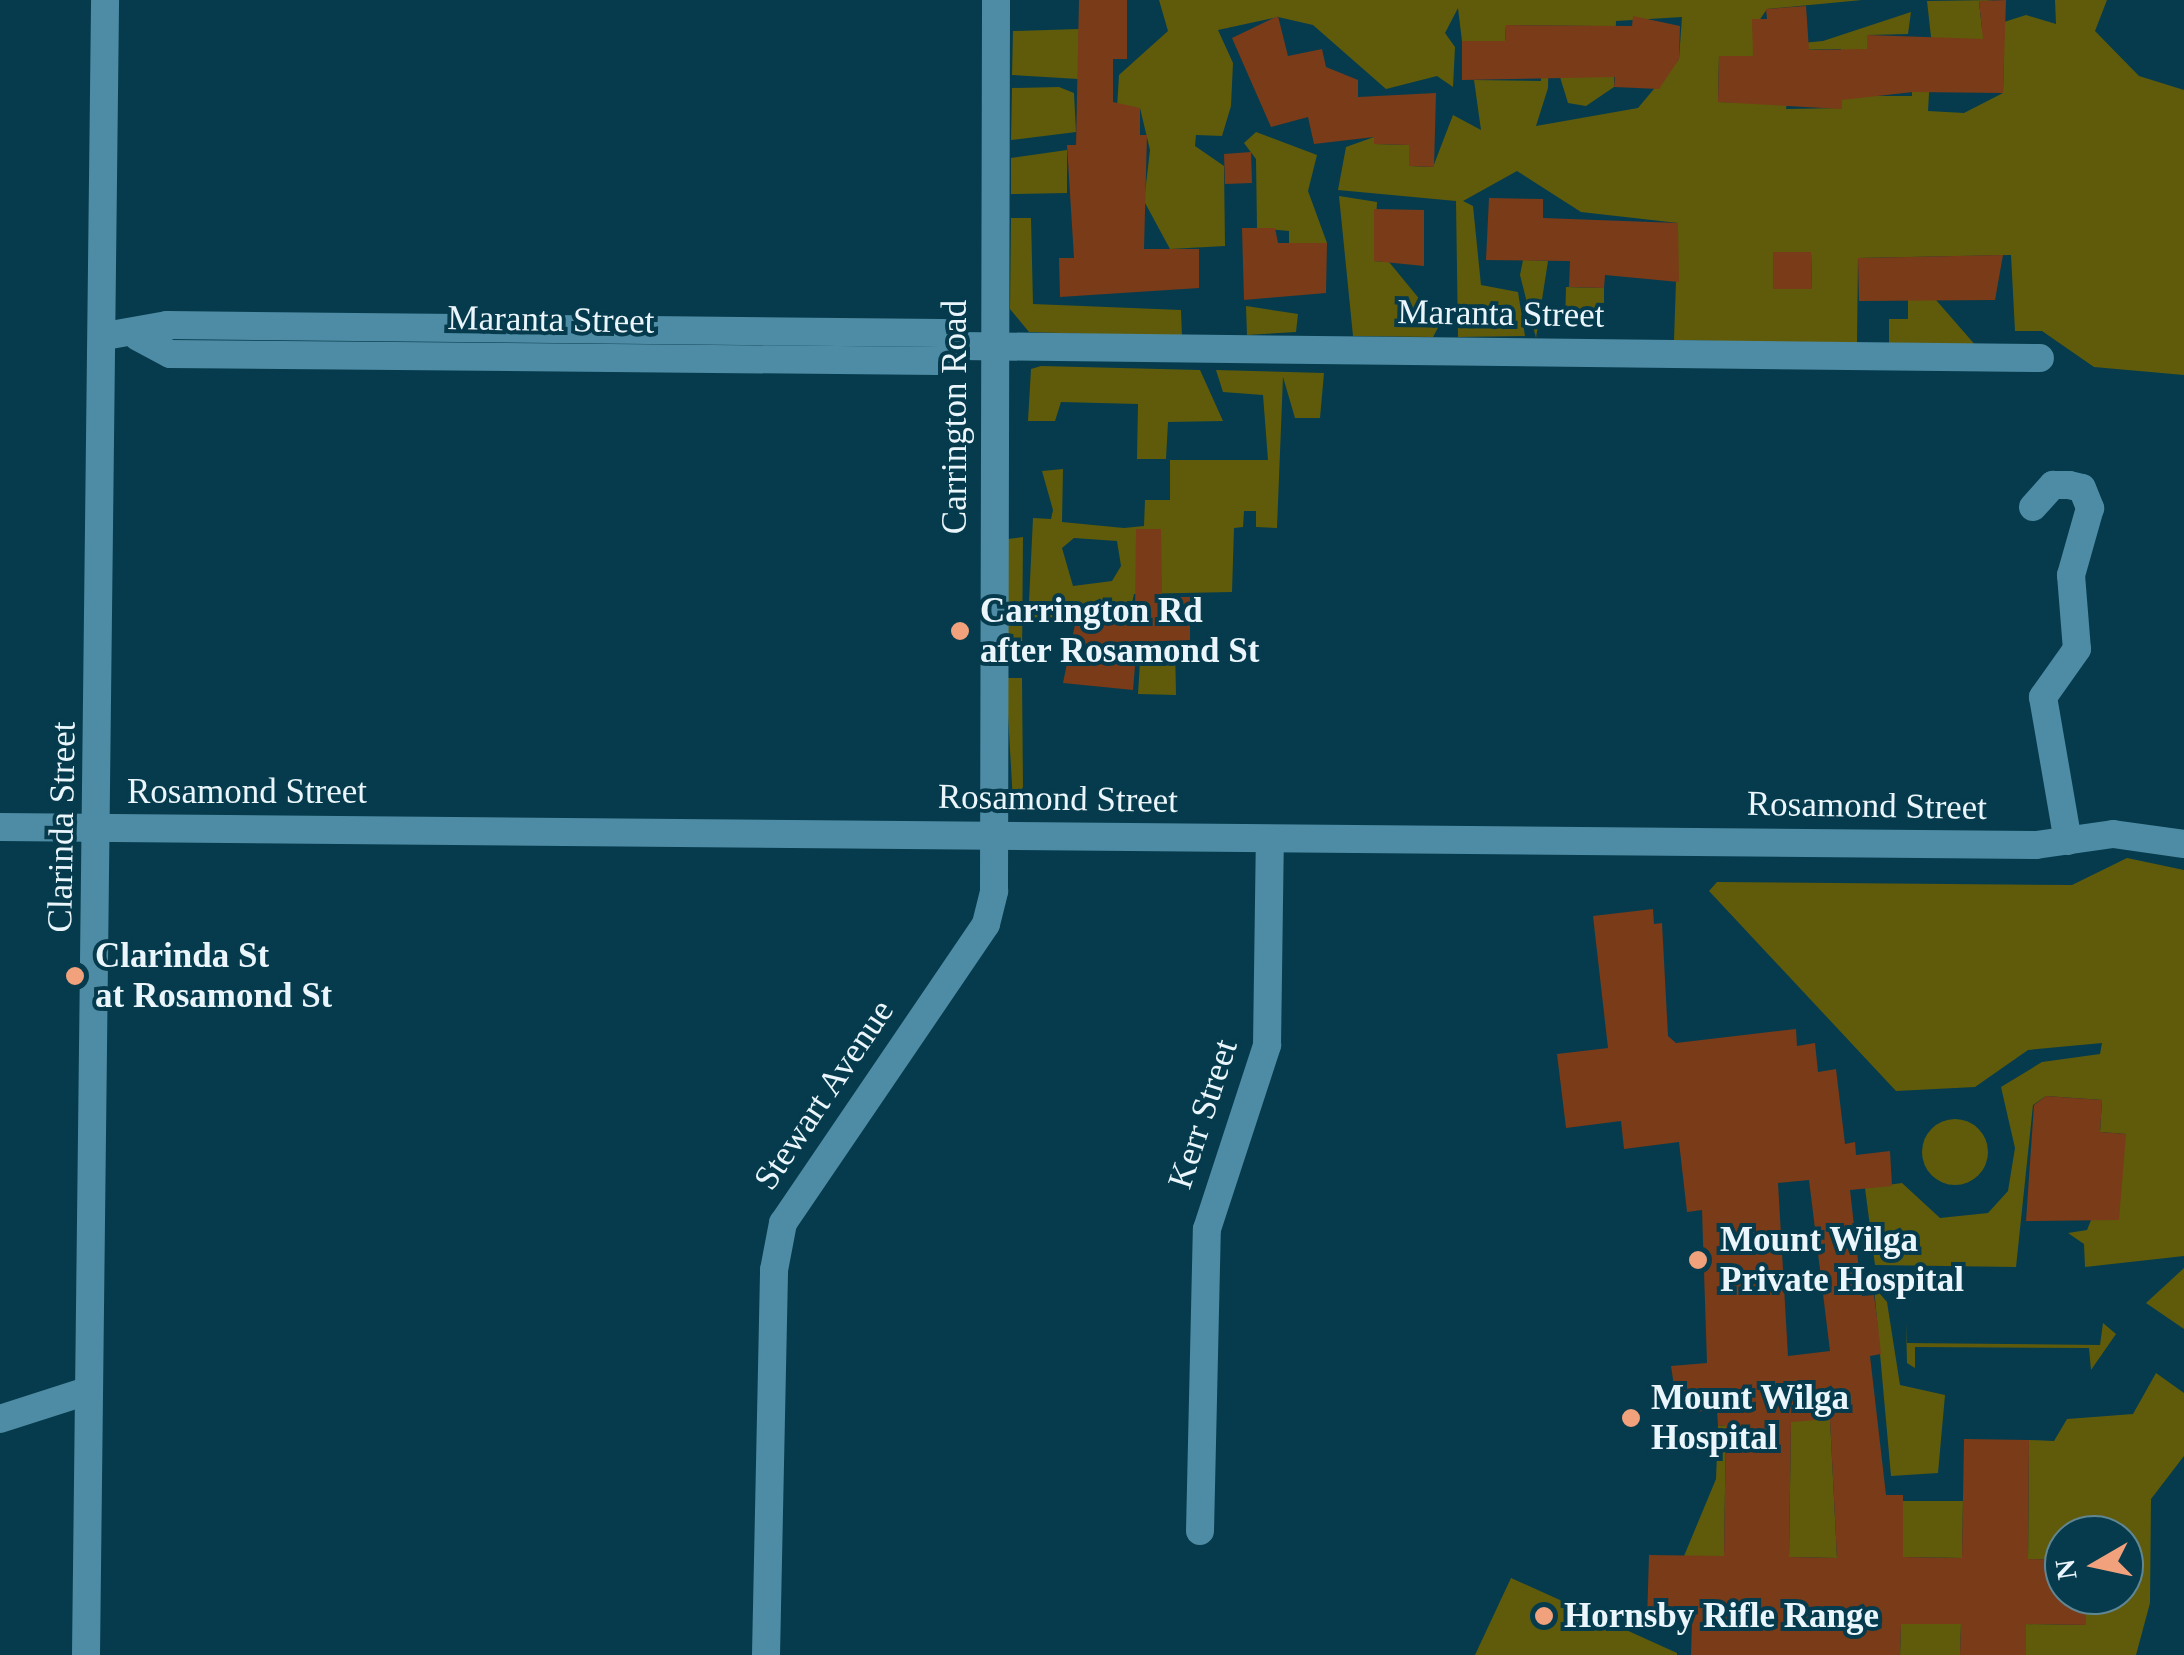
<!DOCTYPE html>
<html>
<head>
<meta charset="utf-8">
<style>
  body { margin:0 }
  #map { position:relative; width:2184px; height:1655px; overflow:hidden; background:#063b4d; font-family:"Times New Roman",serif }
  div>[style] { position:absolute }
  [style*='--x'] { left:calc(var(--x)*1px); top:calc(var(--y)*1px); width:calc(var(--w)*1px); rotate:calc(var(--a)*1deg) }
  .green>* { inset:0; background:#5f5b0b }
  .round { border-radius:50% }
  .building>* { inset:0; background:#7a3b18 }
  .minor>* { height:28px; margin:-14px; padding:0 14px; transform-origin:14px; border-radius:14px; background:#4e8ca5 }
  .dots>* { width:28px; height:28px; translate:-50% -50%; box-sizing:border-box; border:5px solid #063b4d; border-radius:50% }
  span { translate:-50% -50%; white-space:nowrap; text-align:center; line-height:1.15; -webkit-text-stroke:8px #063b4d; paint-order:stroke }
  .street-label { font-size:35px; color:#eaf6fc }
  .poi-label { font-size:35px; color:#eaf6fc; font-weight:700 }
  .left { translate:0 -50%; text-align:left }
  .north { position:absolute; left:2044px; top:1515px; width:100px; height:100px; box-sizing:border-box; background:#063b4d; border:2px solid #618693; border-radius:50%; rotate:261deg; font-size:28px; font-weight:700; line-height:40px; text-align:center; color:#eaf6fc }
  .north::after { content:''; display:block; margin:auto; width:35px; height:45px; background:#f1a17b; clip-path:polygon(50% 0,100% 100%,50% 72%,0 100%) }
</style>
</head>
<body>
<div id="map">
  <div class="green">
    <i style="clip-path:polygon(evenodd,1159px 0,1862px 0,1767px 9px,1752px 31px,1765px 31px,1769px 46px,1823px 41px,1911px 12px,1908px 34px,1867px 35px,1868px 82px,1858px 82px,1858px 96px,1912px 96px,1912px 59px,1931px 59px,1928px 111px,1964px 113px,2003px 93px,2004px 47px,1944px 39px,1932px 46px,1927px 1px,1994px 0,1979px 2px,1982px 29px,2026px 15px,2056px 24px,2055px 0,2107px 0,2095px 31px,2139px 76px,2184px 90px,2184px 375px,2094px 367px,2042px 331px,2015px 331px,2011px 255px,1858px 258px,1857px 344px,1674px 340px,1678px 223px,1581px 212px,1517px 171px,1463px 201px,1473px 206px,1481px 285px,1518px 292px,1525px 336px,1458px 337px,1456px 201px,1338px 190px,1346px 147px,1374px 137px,1375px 144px,1409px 145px,1410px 166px,1433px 167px,1453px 115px,1481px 130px,1474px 80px,1541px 81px,1541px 46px,1549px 46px,1548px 88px,1536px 126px,1638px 108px,1679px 59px,1682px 17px,1616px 21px,1614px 87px,1586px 106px,1568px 103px,1560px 77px,1604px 73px,1595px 26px,1506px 25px,1505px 41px,1462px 41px,1458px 8px,1445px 33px,1455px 47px,1453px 87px,1437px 76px,1386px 89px,1313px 25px,1278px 17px,1218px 30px,1233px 63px,1231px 106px,1222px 136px,1196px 135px,1195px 146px,1224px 166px,1225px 246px,1170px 249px,1144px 201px,1150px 150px,1140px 108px,1117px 108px,1119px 75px,1168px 31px,1159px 0,1841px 49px,1842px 108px,1786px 109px,1795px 50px,1841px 49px,1159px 0,1719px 56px,1759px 57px,1758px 103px,1718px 102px,1719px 56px,1159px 0,1773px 252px,1811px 252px,1812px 289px,1773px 289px,1773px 252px)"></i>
    <i style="clip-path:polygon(1079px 29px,1078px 79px,1012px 75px,1013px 31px)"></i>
    <i style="clip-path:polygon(1059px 87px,1074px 93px,1076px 132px,1011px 140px,1012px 88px)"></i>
    <i style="clip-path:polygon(1256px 132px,1317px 155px,1308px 191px,1327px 243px,1289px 250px,1289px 231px,1257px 228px,1256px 159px,1244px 143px)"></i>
    <i style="clip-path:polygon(1067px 150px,1067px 193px,1011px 194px,1011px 158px)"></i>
    <i style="clip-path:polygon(1339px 196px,1377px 202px,1374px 261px,1389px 262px,1426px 307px,1418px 323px,1440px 324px,1433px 337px,1353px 336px)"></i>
    <i style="clip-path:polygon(1011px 218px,1031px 218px,1033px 304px,1181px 310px,1182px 337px,1029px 332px,1010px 309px)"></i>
    <i style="clip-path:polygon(1523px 260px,1548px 261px,1536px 338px,1520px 275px)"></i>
    <i style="clip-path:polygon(1566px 287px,1604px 288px,1604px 324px,1565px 324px)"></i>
    <i style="clip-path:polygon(1908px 300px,1936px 300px,1977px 347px,1889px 345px,1889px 319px,1908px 319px)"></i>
    <i style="clip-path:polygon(1246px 306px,1298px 314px,1296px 332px,1247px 335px)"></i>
    <i style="clip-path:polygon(1041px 366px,1200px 370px,1223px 421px,1168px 422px,1166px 459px,1137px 459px,1138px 404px,1061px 402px,1055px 421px,1028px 421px,1031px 369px)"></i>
    <i style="clip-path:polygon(evenodd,1216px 370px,1324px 373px,1320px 418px,1295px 418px,1283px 377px,1277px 528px,1256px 527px,1256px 511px,1244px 511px,1243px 527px,1234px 528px,1232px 592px,1134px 594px,1131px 607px,1148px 617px,1067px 605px,1063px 622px,1028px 623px,1033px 518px,1051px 519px,1053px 510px,1042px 471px,1063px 469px,1062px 522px,1124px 528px,1144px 526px,1145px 500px,1170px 500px,1170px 460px,1268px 460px,1263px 395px,1223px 392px,1216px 370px,1074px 538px,1117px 541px,1121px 566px,1112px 581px,1073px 586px,1062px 548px,1074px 538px)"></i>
    <i style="clip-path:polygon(1023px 537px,1022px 659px,1007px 659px,1008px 539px)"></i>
    <i style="clip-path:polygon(1141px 645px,1175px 645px,1176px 695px,1138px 694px)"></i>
    <i style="clip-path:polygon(1006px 678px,1022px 678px,1023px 787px,1013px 803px)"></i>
    <i style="clip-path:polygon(2127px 858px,2184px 870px,2184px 1256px,2085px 1267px,2084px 1244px,2068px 1233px,2087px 1230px,2126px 1134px,2100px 1132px,2102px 1100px,2046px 1096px,2033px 1105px,2016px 1267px,1875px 1265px,1865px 1188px,1902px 1183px,1940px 1218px,1988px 1213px,2008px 1191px,2015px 1148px,2001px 1087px,2042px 1062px,2100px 1054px,2102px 1043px,2028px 1050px,1975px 1087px,1896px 1091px,1709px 891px,1717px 882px,2072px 885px)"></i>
    <i class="round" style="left:1922px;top:1119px;width:66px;height:66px"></i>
    <i style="clip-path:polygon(2184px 1268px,2184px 1329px,2146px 1303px)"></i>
    <i style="clip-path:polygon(1874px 1287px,1887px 1302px,1900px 1385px,1945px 1395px,1938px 1473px,1891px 1476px)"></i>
    <i style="clip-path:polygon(1906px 1321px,1907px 1343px,2100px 1345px,2103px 1323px,2116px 1334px,2091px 1370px,2089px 1348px,1915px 1347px,1915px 1368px,1907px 1363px)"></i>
    <i style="clip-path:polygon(2156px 1373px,2184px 1393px,2184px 1456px,2151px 1499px,2150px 1603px,2136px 1655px,2026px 1655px,2026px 1624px,2085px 1625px,2086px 1595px,2124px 1595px,2124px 1535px,2064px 1535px,2064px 1560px,2028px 1559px,2029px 1440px,2054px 1441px,2067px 1419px,2133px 1414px)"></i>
    <i style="clip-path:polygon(1830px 1419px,1837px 1558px,1789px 1557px,1791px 1420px)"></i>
    <i style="clip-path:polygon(1726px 1425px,1724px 1556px,1684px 1556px,1716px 1479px,1718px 1426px)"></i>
    <i style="clip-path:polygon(1903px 1501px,1963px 1501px,1962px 1558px,1903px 1557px)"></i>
    <i style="clip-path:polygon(1511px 1578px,1677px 1653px,1677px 1655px,1475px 1655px)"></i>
    <i style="clip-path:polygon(1901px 1624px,1961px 1624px,1960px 1655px,1900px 1655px)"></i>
  </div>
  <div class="building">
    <i style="clip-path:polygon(1079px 0,1127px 0,1127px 59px,1113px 59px,1113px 102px,1140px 108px,1140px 135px,1147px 135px,1144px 249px,1199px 249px,1199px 288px,1060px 297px,1059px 258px,1074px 258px,1067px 145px,1076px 145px)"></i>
    <i style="clip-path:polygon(2006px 0,2003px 93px,1913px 92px,1842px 100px,1842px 109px,1718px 102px,1719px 56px,1753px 56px,1752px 19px,1767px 19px,1766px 9px,1806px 6px,1809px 50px,1867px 49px,1867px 35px,1983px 39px,1979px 1px)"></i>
    <i style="clip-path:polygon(1278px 16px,1288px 56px,1322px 49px,1326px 67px,1358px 80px,1358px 97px,1436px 93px,1434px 167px,1409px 166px,1409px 145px,1374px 144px,1374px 137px,1314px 144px,1308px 117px,1271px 127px,1232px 38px)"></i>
    <i style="clip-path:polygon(1633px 16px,1680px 26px,1679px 59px,1659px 89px,1614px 87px,1615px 77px,1462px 80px,1462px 41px,1505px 41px,1506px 25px,1632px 26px)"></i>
    <i style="clip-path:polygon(1251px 152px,1252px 183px,1225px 184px,1224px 154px)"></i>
    <i style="clip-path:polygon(1489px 198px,1543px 199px,1543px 218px,1678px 223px,1679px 282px,1605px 275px,1604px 288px,1569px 287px,1570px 261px,1486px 260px)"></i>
    <i style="clip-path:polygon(1374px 209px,1424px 210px,1424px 266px,1374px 261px)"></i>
    <i style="clip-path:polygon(1242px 228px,1275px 228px,1278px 243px,1327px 243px,1326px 293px,1244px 300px)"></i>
    <i style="clip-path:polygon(1773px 252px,1811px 252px,1812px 289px,1773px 289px)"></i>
    <i style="clip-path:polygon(2003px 255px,1995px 300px,1859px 301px,1858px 258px)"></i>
    <i style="clip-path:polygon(1136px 529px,1161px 529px,1162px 597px,1190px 597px,1190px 640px,1137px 642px,1133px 690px,1063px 683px,1078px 610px,1135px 615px)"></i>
    <i style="clip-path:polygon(evenodd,1653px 909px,1654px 924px,1662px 923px,1668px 1036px,1676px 1043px,1796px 1029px,1797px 1046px,1815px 1043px,1818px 1072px,1836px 1069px,1845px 1144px,1855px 1142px,1856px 1155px,1890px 1151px,1892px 1186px,1850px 1190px,1862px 1296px,1874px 1295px,1878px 1326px,1881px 1354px,1870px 1356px,1886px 1495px,1903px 1495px,1903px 1557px,1962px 1558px,1964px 1439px,2029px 1440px,2028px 1559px,2064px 1560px,2064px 1595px,2086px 1595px,2086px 1625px,2026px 1624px,2026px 1655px,1960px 1655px,1961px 1624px,1901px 1624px,1900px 1655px,1691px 1655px,1692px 1622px,1647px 1621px,1649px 1555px,1724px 1556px,1726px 1425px,1718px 1426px,1717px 1410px,1678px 1413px,1671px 1366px,1707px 1363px,1702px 1210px,1687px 1212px,1679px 1142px,1624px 1149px,1621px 1121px,1566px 1128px,1557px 1054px,1608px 1048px,1593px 916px,1653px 909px,1809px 1180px,1830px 1351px,1788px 1356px,1778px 1183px,1809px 1180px,1653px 909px,1830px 1419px,1837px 1558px,1789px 1557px,1791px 1422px,1830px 1419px)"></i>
    <i style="clip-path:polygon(2046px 1096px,2102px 1100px,2100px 1132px,2126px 1134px,2119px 1220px,2026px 1221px,2034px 1105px)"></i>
  </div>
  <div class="minor">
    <i style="--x:105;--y:336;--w:63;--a:-10.1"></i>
    <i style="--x:167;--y:325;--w:775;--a:0.59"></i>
    <i style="--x:942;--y:333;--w:23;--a:34"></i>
    <i style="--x:961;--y:346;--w:1079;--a:0.64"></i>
    <i style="--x:138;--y:337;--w:36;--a:28"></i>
    <i style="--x:170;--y:354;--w:769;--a:0.52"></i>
    <i style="--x:939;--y:361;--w:27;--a:-34"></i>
    <i style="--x:2033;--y:507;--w:30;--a:-48"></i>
    <i style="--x:2053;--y:485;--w:16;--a:0"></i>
    <i style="--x:2069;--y:485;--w:13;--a:13"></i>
    <i style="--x:2082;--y:488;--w:22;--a:68"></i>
    <i style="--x:2090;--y:508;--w:70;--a:105.8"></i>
    <i style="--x:2071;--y:575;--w:74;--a:85.4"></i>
    <i style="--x:2077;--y:649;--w:59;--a:125.3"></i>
    <i style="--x:2043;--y:697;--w:146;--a:80.2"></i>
    <i style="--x:0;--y:827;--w:2036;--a:0.51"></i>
    <i style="--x:2036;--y:845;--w:78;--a:-8.1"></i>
    <i style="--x:2113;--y:834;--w:72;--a:8"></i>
    <i style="--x:0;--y:1419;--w:91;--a:-17.8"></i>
    <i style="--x:1200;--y:1531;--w:302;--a:-88.7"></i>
    <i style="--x:1207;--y:1229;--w:194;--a:-71.9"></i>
    <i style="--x:1267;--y:1045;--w:204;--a:-89.2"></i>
    <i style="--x:86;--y:1655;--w:1655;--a:-89.34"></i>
    <i style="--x:766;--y:1655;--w:385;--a:-88.8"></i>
    <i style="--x:774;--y:1270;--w:48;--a:-79.2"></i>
    <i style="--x:783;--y:1223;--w:361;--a:-55.8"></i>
    <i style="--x:986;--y:924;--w:34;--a:-76"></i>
    <i style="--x:994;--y:891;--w:891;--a:-89.87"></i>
  </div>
  <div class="dots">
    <i style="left:960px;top:631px;background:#f1a17b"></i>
    <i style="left:75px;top:976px;background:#f1a17b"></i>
    <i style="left:1698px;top:1260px;background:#f1a17b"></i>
    <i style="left:1631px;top:1418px;background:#f1a17b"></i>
    <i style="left:1544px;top:1616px;background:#f1a17b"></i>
  </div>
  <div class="street-label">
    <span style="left:1501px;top:314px;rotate:1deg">Maranta Street</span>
    <span style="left:551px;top:320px;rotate:1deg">Maranta Street</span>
    <span style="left:955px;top:417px;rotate:-90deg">Carrington Road</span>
    <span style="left:247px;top:792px">Rosamond Street</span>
    <span style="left:1058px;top:799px;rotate:1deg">Rosamond Street</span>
    <span style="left:1867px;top:806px;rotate:1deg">Rosamond Street</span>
    <span style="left:62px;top:827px;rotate:-89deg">Clarinda Street</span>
    <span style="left:824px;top:1095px;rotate:-56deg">Stewart Avenue</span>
    <span style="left:1203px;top:1114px;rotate:-72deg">Kerr Street</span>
  </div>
  <div class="poi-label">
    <span class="left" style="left:980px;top:631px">Carrington Rd<br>after Rosamond St</span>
    <span class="left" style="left:95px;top:976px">Clarinda St<br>at Rosamond St</span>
    <span class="left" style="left:1720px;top:1260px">Mount Wilga<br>Private Hospital</span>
    <span class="left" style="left:1651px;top:1418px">Mount Wilga<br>Hospital</span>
    <span class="left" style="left:1564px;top:1616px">Hornsby Rifle Range</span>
  </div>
  <div class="north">N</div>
</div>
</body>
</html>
